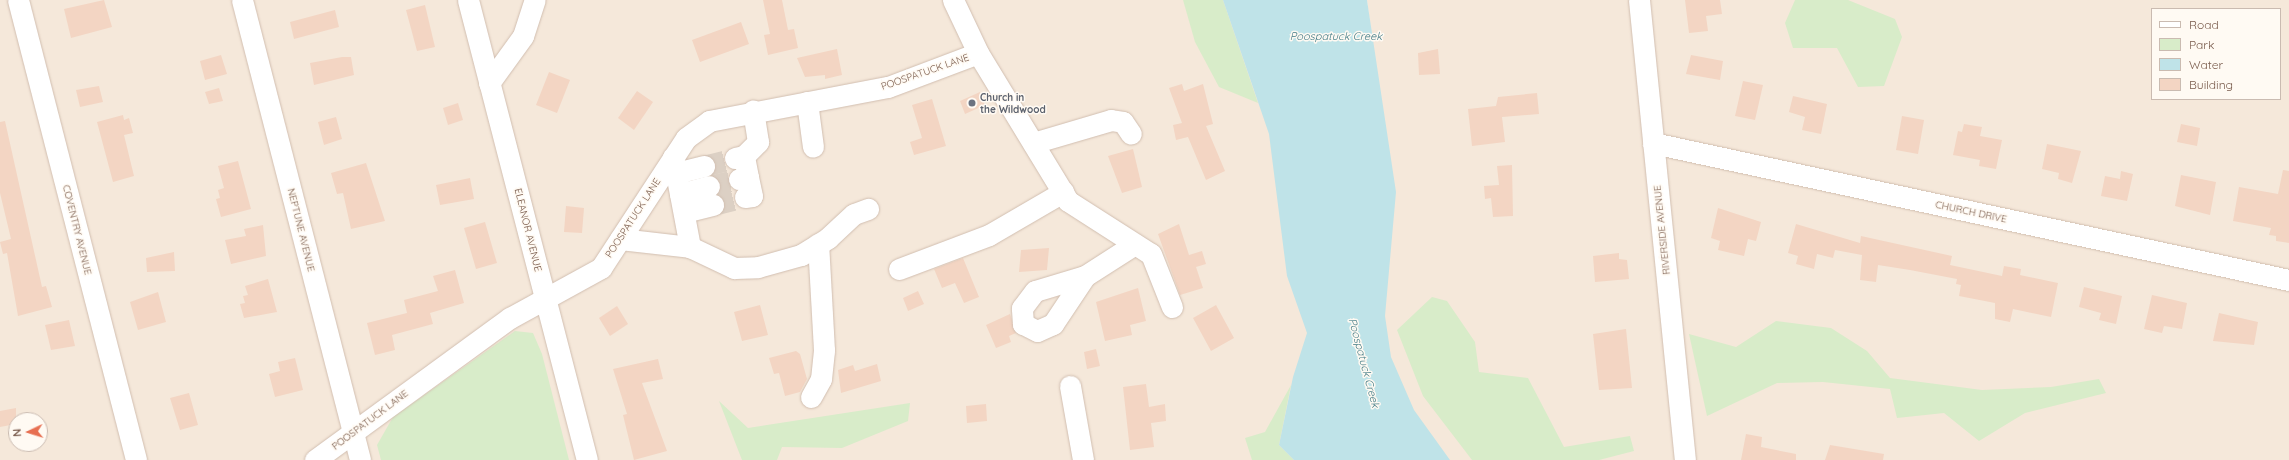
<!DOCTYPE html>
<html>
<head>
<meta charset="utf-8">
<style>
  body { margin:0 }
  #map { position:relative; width:2289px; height:460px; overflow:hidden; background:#fdf6ec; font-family:Quicksand,sans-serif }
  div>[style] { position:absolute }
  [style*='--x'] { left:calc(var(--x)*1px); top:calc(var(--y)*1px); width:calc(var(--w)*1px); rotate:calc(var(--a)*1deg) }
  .residential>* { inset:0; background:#f5e8da }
  .green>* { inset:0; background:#d8ecc9 }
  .water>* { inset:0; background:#bfe3e8 }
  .building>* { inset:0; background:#f3d5c3 }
  .minor-tunnel>* { height:21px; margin-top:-10.5px; transform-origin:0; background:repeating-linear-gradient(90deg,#dcd0c4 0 21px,transparent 0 31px) }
  .roads { filter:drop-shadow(0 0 1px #d1beb0) drop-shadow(0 0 1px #d1beb0) }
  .minor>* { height:21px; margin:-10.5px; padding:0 10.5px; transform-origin:10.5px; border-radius:10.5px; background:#fff }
  .dots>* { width:11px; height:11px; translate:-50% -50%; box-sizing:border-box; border:2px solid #fffaf3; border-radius:50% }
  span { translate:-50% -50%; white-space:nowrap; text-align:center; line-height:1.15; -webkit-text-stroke:3px #fffaf3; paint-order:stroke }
  .street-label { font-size:10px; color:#7a5c4d }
  .worship-label { font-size:10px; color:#5b616d; font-weight:700 }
  .left { translate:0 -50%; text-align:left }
  .water-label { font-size:11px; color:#437c86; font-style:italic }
  .legend { position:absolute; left:2151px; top:8px; width:130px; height:92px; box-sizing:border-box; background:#fffaf3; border:1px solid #cabbb1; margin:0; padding:5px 7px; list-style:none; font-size:12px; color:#7a5c4d }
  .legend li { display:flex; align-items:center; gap:8px; height:20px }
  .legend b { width:20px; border:1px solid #cabbb1 }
  .north { position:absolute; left:8px; top:412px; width:40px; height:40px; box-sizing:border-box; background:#fffaf3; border:1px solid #cabbb1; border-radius:50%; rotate:266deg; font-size:11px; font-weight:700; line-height:16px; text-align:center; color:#7a5c4d }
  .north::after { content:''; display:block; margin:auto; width:14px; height:18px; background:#e76f51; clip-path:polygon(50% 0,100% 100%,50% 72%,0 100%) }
</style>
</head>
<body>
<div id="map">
  <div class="residential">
    <i style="clip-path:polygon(evenodd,0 0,1271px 0,1376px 69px,1367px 0,2289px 0,2289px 460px,0 460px,0 0,2152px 9px,2280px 9px,2280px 99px,2152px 99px,2152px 9px,0 0,16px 420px,40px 420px,40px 444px,16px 444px,16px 420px)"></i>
  </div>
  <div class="green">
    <i style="clip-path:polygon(1183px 0,1223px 0,1258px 103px,1219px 87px,1195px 42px)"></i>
    <i style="clip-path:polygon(1795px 0,1848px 0,1895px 19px,1902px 37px,1884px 86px,1858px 87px,1837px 48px,1793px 48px,1785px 23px)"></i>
    <i style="clip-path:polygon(1432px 297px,1447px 301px,1475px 342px,1479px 372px,1528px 378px,1564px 447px,1630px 436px,1634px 451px,1599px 460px,1472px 460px,1423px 396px,1397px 330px)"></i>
    <i style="clip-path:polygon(1776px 321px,1831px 328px,1867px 351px,1890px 378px,1982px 390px,2051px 387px,2099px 379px,2106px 393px,2025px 413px,1979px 441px,1944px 413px,1897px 418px,1890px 389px,1823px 382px,1777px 383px,1707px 416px,1689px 334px,1736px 347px)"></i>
    <i style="clip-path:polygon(515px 331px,533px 333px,542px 354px,569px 460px,381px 460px,377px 445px,393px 417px)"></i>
    <i style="clip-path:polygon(1291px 385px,1279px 445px,1294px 460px,1252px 460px,1245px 438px,1265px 432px)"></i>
    <i style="clip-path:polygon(719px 401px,748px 428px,910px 403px,908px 421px,842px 448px,782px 447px,777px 460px,742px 460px)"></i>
  </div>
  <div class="water">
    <i style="clip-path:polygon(1223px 0,1367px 0,1396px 192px,1385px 316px,1391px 357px,1414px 410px,1450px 460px,1294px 460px,1279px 445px,1293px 377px,1307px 333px,1287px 276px,1269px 134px)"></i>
  </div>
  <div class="building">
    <i style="clip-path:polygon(104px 0,112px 27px,71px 38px,64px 9px)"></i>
    <i style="clip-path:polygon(763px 0,782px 0,788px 30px,794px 29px,798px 48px,768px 55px,764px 35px,770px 34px)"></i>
    <i style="clip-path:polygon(1685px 0,1720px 0,1722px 14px,1706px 16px,1708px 31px,1689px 33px)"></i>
    <i style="clip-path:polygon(425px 5px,435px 47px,417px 51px,406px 10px)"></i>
    <i style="clip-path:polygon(335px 10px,339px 27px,294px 39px,290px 22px)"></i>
    <i style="clip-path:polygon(741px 22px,749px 44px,700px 62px,692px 40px)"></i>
    <i style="clip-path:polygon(837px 49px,842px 75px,825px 79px,825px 75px,805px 77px,797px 58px)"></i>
    <i style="clip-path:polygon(1438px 49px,1440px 74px,1419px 75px,1418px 53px)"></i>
    <i style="clip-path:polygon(221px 55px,227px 74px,205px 80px,200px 61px)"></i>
    <i style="clip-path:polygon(1691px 55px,1723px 61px,1720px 80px,1686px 74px)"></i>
    <i style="clip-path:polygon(342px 57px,351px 57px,354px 75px,314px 85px,310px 63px)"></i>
    <i style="clip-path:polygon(549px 72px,570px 80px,557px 113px,536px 105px)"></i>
    <i style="clip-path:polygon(1743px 81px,1763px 85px,1755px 120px,1735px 116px)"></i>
    <i style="clip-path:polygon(1182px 84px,1184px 91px,1203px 84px,1213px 124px,1206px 126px,1225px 171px,1206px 180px,1188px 137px,1176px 140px,1173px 125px,1182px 123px,1169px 88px)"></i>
    <i style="clip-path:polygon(99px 86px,103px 102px,80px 107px,76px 90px)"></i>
    <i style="clip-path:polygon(219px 88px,223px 101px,209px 104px,205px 92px)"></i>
    <i style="clip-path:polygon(637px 91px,653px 102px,634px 130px,618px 118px)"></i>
    <i style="clip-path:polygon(980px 92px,985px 105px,965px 114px,960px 101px)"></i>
    <i style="clip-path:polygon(1537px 93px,1539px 114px,1502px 117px,1505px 142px,1472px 146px,1468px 109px,1496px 106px,1498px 97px)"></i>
    <i style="clip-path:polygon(1793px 96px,1827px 104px,1821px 134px,1802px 130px,1805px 117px,1789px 112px)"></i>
    <i style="clip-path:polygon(932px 99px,946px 146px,914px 155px,910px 142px,922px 138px,912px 105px)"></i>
    <i style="clip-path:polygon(458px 103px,463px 120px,448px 125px,443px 108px)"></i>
    <i style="clip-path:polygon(123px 115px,124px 120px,129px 118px,133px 133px,124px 135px,134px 176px,113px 182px,97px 122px)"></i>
    <i style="clip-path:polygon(1902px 116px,1924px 120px,1918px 154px,1896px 150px)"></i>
    <i style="clip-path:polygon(336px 117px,342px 139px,324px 145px,318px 122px)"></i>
    <i style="clip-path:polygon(5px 121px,42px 287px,46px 286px,52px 307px,18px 316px,7px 253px,3px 254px,0 242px,11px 239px,0 193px,0 122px)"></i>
    <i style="clip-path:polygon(1964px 124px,1982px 127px,1980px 136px,2002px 140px,1996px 169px,1979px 166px,1980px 160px,1953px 155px,1958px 131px,1962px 132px)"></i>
    <i style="clip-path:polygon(2181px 124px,2200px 128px,2197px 146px,2177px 142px)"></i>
    <i style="clip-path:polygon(2047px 144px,2081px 151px,2072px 183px,2058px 179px,2059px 173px,2042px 169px)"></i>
    <i style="clip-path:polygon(1133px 149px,1142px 187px,1122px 193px,1108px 156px)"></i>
    <i style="clip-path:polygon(238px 161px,251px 209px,221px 217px,216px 199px,220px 198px,218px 190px,224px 188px,218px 166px)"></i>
    <i style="clip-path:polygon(366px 163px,385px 221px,351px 229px,343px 193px,337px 194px,331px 173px)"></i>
    <i style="clip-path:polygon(1512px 165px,1513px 216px,1493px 217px,1491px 198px,1485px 199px,1484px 186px,1499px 185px,1497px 166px)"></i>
    <i style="clip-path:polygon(2283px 170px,2289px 171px,2289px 243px,2276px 241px,2276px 236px,2269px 235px,2271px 228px,2233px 221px,2239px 187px,2278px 194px)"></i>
    <i style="clip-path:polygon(2121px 171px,2133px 174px,2127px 201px,2101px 196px,2105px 176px,2120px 179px)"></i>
    <i style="clip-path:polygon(2181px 175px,2216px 182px,2210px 215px,2175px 206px)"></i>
    <i style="clip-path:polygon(470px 178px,474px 199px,440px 205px,436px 185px)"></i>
    <i style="clip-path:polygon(566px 206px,584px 208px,582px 233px,564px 232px)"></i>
    <i style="clip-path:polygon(1718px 208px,1761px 222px,1756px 241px,1748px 239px,1744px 256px,1718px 250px,1720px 241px,1711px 238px)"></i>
    <i style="clip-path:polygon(485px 222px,497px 263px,476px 269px,464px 228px)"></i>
    <i style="clip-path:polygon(1179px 224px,1189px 255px,1202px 251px,1206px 264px,1196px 267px,1203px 288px,1180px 295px,1158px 234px)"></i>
    <i style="clip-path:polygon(1796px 224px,1860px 243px,1861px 236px,1952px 256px,1950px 265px,2002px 276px,2004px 266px,2021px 269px,2020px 275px,2058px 283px,2051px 317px,2013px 309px,2010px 322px,1995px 319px,1995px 303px,1959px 296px,1961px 285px,1956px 284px,1957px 279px,1910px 270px,1878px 265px,1876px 282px,1860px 280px,1862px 255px,1835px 250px,1833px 258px,1817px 254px,1814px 269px,1796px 264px,1798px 256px,1788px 253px)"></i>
    <i style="clip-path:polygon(263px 225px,266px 256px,231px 264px,225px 240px,246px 236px,244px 229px)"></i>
    <i style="clip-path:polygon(1049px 248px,1047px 270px,1019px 272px,1021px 250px)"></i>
    <i style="clip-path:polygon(174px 252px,175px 271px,147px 272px,146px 258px)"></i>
    <i style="clip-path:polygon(1619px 253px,1619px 259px,1627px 260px,1629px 279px,1595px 282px,1593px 256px)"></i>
    <i style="clip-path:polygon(963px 258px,979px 297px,964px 303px,955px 283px,942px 288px,934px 269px)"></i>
    <i style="clip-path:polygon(455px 270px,464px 303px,430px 313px,433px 324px,392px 335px,395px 350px,375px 355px,367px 323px,407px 313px,404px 300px,438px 291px,433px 276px)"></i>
    <i style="clip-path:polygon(268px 279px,277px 312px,244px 318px,240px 304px,245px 303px,243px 296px,248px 295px,245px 286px)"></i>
    <i style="clip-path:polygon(2084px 287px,2122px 296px,2116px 324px,2099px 320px,2101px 313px,2079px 307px)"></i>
    <i style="clip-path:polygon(1138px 288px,1146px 321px,1130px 325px,1132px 335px,1105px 341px,1096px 302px)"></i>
    <i style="clip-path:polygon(918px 291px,924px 304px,908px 311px,903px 298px)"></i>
    <i style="clip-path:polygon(158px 292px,166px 322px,138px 330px,130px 302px)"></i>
    <i style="clip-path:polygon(2152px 295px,2187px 303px,2182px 329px,2164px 326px,2162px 333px,2144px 329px)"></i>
    <i style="clip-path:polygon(760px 305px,768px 335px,742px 341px,734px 312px)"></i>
    <i style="clip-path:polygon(1216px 305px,1234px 338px,1211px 351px,1193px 318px)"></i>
    <i style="clip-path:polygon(617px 306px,628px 324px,610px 336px,599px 318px)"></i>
    <i style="clip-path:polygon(2219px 313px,2258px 322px,2254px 345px,2213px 341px)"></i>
    <i style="clip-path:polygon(1010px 314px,1016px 333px,1009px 336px,1011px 342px,996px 348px,986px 325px)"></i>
    <i style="clip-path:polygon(69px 320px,75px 346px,51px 350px,45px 325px)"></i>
    <i style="clip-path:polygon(1626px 329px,1632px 388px,1599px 390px,1593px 334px)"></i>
    <i style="clip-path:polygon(1096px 349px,1100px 366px,1087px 369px,1084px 352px)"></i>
    <i style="clip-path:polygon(796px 351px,800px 354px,807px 379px,800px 392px,785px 396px,779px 373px,774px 374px,769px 358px)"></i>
    <i style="clip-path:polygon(295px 358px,303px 390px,275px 397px,269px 374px,280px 371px,278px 362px)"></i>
    <i style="clip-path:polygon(658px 359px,663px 379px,642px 383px,667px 451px,634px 460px,623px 415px,627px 414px,613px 369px)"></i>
    <i style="clip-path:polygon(877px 364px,881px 381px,841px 393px,838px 370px,853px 365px,855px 371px)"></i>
    <i style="clip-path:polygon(1146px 384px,1149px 407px,1165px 404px,1166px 421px,1151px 423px,1154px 447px,1130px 450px,1123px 387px)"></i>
    <i style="clip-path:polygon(189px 393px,198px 425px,180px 430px,170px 398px)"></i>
    <i style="clip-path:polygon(986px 404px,987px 421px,967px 423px,966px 406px)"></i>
    <i style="clip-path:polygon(16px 408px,16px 424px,0 427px,0 411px)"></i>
    <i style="clip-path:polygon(1746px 434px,1762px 437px,1761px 447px,1796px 454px,1796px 460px,1741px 460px)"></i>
    <i style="clip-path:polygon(1830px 445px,1884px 454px,1883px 460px,1825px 460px)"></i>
  </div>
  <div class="minor-tunnel">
    <i style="--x:704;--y:166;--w:32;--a:-14"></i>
    <i style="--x:709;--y:186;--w:31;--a:-13"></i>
    <i style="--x:713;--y:205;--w:33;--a:-14"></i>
  </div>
  <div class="roads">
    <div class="minor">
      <i style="--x:18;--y:0;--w:475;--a:75.6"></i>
      <i style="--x:242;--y:0;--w:475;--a:75.6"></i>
      <i style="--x:468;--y:0;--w:475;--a:75.5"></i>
      <i style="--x:953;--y:0;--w:59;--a:64.7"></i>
      <i style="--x:978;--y:53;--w:173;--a:58.7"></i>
      <i style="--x:1068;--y:201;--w:98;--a:32.6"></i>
      <i style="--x:1151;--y:254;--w:57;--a:68.4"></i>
      <i style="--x:1639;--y:0;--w:462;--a:84.3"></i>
      <i style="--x:489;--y:83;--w:58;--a:-54.1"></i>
      <i style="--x:523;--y:36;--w:38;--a:-72"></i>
      <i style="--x:807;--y:102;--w:45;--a:82.4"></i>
      <i style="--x:1033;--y:143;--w:81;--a:-16.4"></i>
      <i style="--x:1111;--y:120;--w:12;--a:9"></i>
      <i style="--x:1123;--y:122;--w:14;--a:56"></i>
      <i style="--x:1653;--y:143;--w:651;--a:12.16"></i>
      <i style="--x:673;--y:157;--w:92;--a:79.3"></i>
      <i style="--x:735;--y:158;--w:9;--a:-13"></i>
      <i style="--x:744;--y:156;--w:20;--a:-45"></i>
      <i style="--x:758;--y:142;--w:32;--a:-99"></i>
      <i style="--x:676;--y:173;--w:29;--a:-14"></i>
      <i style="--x:739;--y:179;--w:9;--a:-13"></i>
      <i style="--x:748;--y:177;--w:21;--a:-101"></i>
      <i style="--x:680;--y:194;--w:30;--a:-15"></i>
      <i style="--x:745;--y:197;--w:7;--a:-8"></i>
      <i style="--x:752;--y:196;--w:19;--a:-102"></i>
      <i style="--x:684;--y:212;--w:30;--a:-14"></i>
      <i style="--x:620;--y:239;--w:70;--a:6.5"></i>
      <i style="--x:690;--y:247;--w:49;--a:25.5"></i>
      <i style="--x:734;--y:268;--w:24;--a:-2"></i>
      <i style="--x:758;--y:267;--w:45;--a:-15.6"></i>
      <i style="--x:801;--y:255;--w:32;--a:-32"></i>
      <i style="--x:828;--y:238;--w:35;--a:-43"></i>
      <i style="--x:854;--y:214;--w:15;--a:-20"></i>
      <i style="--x:899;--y:269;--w:96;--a:-20.7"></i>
      <i style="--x:989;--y:235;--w:86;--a:-30.2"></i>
      <i style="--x:1085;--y:276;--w:58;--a:123.7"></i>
      <i style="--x:1053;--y:324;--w:17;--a:156"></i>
      <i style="--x:1037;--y:331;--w:16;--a:-153"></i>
      <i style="--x:1023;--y:324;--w:16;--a:-94"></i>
      <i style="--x:1022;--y:308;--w:21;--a:-53"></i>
      <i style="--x:1035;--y:291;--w:52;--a:-16.7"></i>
      <i style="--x:1085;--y:276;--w:59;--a:-32.6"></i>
      <i style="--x:1070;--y:386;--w:75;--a:80"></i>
      <i style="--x:811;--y:397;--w:21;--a:-61"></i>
      <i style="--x:821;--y:379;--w:29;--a:-84"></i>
      <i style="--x:824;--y:350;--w:106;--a:-93.2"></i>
      <i style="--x:315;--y:460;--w:241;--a:-36.1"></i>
      <i style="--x:510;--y:318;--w:104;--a:-28.8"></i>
      <i style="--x:601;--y:268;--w:155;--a:-56.8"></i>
      <i style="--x:686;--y:138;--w:29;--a:-36"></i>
      <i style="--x:709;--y:121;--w:182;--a:-10.8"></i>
      <i style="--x:888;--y:87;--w:96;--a:-20.7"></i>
    </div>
  </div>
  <div class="dots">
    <i style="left:972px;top:103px;background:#6b7280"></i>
  </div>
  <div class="street-label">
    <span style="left:925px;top:72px;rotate:-19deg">POOSPATUCK LANE</span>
    <span style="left:1971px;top:212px;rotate:12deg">CHURCH DRIVE</span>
    <span style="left:633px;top:218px;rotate:-57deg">POOSPATUCK LANE</span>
    <span style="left:77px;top:230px;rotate:76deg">COVENTRY AVENUE</span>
    <span style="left:301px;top:230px;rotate:76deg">NEPTUNE AVENUE</span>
    <span style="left:528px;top:230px;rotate:76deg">ELEANOR AVENUE</span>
    <span style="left:1662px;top:230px;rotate:-96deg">RIVERSIDE AVENUE</span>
    <span style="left:370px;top:420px;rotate:-37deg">POOSPATUCK LANE</span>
  </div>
  <div class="worship-label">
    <span class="left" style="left:980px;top:103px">Church in<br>the Wildwood</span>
  </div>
  <div class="water-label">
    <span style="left:1336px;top:36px">Poospatuck Creek</span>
    <span style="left:1364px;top:363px;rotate:75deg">Poospatuck Creek</span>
  </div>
  <ul class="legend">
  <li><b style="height:5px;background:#fff"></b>Road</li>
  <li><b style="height:11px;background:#d8ecc9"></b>Park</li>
  <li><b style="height:11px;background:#bfe3e8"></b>Water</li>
  <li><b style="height:11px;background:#f3d5c3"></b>Building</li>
  </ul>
  <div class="north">N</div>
</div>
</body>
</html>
